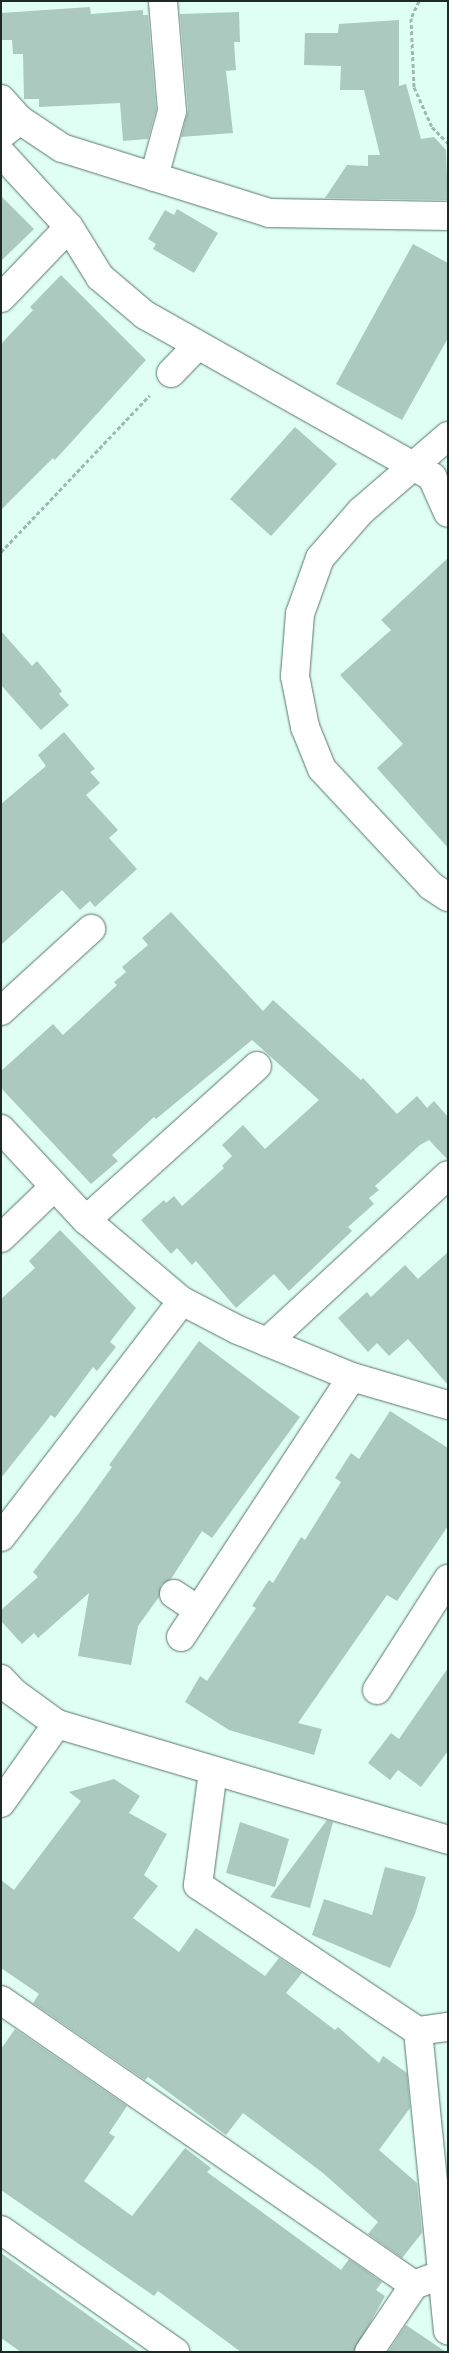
<!DOCTYPE html>
<html>
<head>
<meta charset="utf-8">
<style>
  body { margin:0 }
  #map { position:relative; width:449px; height:2353px; overflow:hidden; background:#dffef4; font-family:"PT Sans",sans-serif }
  div>[style] { position:absolute }
  [style*='--x'] { left:calc(var(--x)*1px); top:calc(var(--y)*1px); width:calc(var(--w)*1px); rotate:calc(var(--a)*1deg) }
  .building>* { inset:0; background:#abc9bf }
  .path>* { height:3px; margin-top:-1.5px; transform-origin:0; background:repeating-linear-gradient(90deg,#9fb8b0 0 4px,transparent 0 6.5px) }
  .roads { filter:drop-shadow(0 0 1px #59756d) drop-shadow(0 0 1px #59756d) }
  .minor>* { height:28px; margin:-14px; padding:0 14px; transform-origin:14px; border-radius:14px; background:#fff }
  span { translate:-50% -50%; white-space:nowrap; text-align:center; line-height:1.15; -webkit-text-stroke:4px #fff; paint-order:stroke }
  .frame { position:absolute; inset:0; border:2px solid #1f2a27; pointer-events:none }
</style>
</head>
<body>
<div id="map">
  <div class="building">
    <i style="clip-path:polygon(90px 7px,91px 14px,143px 10px,143px 15px,148px 15px,156px 110px,148px 139px,123px 141px,120px 103px,39px 107px,39px 99px,24px 99px,23px 54px,13px 54px,12px 40px,1px 40px,1px 13px)"></i>
    <i style="clip-path:polygon(239px 12px,240px 42px,234px 42px,236px 70px,226px 71px,233px 133px,181px 137px,188px 110px,180px 14px)"></i>
    <i style="clip-path:polygon(399px 20px,399px 86px,406px 84px,421px 139px,434px 137px,446px 150px,448px 200px,325px 198px,347px 165px,368px 166px,368px 155px,380px 155px,364px 90px,340px 90px,341px 66px,304px 65px,305px 33px,338px 33px,339px 24px)"></i>
    <i style="clip-path:polygon(1px 196px,34px 229px,1px 261px)"></i>
    <i style="clip-path:polygon(177px 209px,218px 233px,194px 273px,153px 249px,156px 244px,148px 239px,165px 210px,174px 215px)"></i>
    <i style="clip-path:polygon(413px 244px,448px 263px,448px 338px,402px 420px,336px 384px)"></i>
    <i style="clip-path:polygon(61px 275px,146px 360px,55px 460px,53px 458px,1px 510px,1px 344px,33px 310px,30px 307px)"></i>
    <i style="clip-path:polygon(295px 427px,337px 464px,271px 536px,230px 499px)"></i>
    <i style="clip-path:polygon(448px 558px,448px 848px,377px 768px,403px 744px,340px 675px,391px 630px,381px 620px)"></i>
    <i style="clip-path:polygon(1px 631px,32px 666px,37px 661px,62px 691px,59px 694px,69px 705px,41px 730px,1px 685px)"></i>
    <i style="clip-path:polygon(64px 732px,95px 769px,90px 772px,100px 783px,86px 795px,118px 830px,109px 838px,137px 869px,95px 907px,90px 901px,80px 910px,62px 890px,1px 945px,1px 804px,46px 766px,38px 755px)"></i>
    <i style="clip-path:polygon(171px 912px,263px 1011px,273px 1000px,361px 1080px,363px 1078px,397px 1114px,417px 1096px,427px 1108px,434px 1101px,448px 1117px,448px 1160px,429px 1140px,420px 1145px,375px 1186px,379px 1190px,369px 1198px,374px 1204px,348px 1227px,352px 1231px,289px 1291px,274px 1274px,236px 1308px,196px 1261px,192px 1265px,177px 1248px,171px 1254px,141px 1220px,164px 1200px,166px 1203px,174px 1196px,182px 1206px,224px 1168px,222px 1166px,232px 1156px,222px 1145px,243px 1125px,265px 1149px,319px 1100px,252px 1040px,156px 1119px,154px 1117px,112px 1155px,118px 1161px,91px 1184px,1px 1088px,1px 1071px,53px 1024px,63px 1035px,117px 985px,114px 982px,126px 972px,122px 967px,148px 945px,142px 938px)"></i>
    <i style="clip-path:polygon(60px 1230px,136px 1308px,110px 1342px,116px 1347px,97px 1371px,93px 1367px,55px 1418px,51px 1415px,1px 1478px,1px 1299px,35px 1268px,29px 1261px)"></i>
    <i style="clip-path:polygon(448px 1252px,448px 1385px,408px 1339px,389px 1356px,377px 1343px,368px 1352px,338px 1318px,367px 1292px,371px 1297px,405px 1265px,418px 1279px)"></i>
    <i style="clip-path:polygon(199px 1341px,300px 1417px,212px 1538px,202px 1531px,171px 1579px,161px 1585px,159px 1597px,138px 1626px,131px 1665px,78px 1656px,89px 1593px,38px 1638px,34px 1633px,22px 1644px,1px 1621px,1px 1610px,38px 1577px,33px 1572px,79px 1513px,112px 1467px,109px 1465px)"></i>
    <i style="clip-path:polygon(390px 1411px,448px 1448px,448px 1526px,397px 1601px,387px 1595px,298px 1723px,322px 1729px,314px 1755px,229px 1730px,185px 1702px,200px 1676px,207px 1681px,256px 1608px,252px 1606px,269px 1580px,273px 1583px,301px 1537px,305px 1540px,341px 1482px,335px 1478px,351px 1453px,359px 1459px)"></i>
    <i style="clip-path:polygon(448px 1668px,448px 1751px,421px 1787px,398px 1770px,390px 1780px,368px 1763px,391px 1733px,399px 1739px)"></i>
    <i style="clip-path:polygon(114px 1779px,140px 1796px,129px 1813px,167px 1834px,144px 1875px,158px 1886px,133px 1918px,179px 1952px,196px 1928px,265px 1976px,279px 1958px,302px 1973px,286px 1993px,335px 2030px,338px 2027px,379px 2063px,383px 2056px,407px 2073px,410px 2108px,379px 2150px,417px 2183px,422px 2233px,402px 2258px,368px 2234px,378px 2222px,323px 2173px,243px 2113px,226px 2135px,148px 2077px,145px 2080px,33px 2003px,39px 1994px,1px 1968px,1px 1880px,14px 1890px,81px 1801px,69px 1792px)"></i>
    <i style="clip-path:polygon(327px 1820px,333px 1822px,310px 1908px,270px 1897px)"></i>
    <i style="clip-path:polygon(240px 1822px,289px 1839px,275px 1887px,226px 1873px)"></i>
    <i style="clip-path:polygon(385px 1867px,426px 1877px,415px 1914px,390px 1968px,312px 1935px,324px 1899px,372px 1915px)"></i>
    <i style="clip-path:polygon(15px 2029px,127px 2106px,109px 2133px,115px 2137px,84px 2181px,132px 2216px,185px 2148px,211px 2168px,207px 2172px,341px 2270px,349px 2259px,382px 2282px,376px 2290px,385px 2296px,354px 2352px,241px 2352px,158px 2291px,154px 2296px,1px 2190px,1px 2049px)"></i>
    <i style="clip-path:polygon(1px 2253px,140px 2352px,21px 2352px,1px 2338px)"></i>
    <i style="clip-path:polygon(406px 2325px,446px 2352px,388px 2352px)"></i>
  </div>
  <div class="path">
    <i style="--x:419;--y:1;--w:19;--a:115"></i>
    <i style="--x:411;--y:18;--w:69;--a:87.5"></i>
    <i style="--x:414;--y:87;--w:44;--a:65.8"></i>
    <i style="--x:432;--y:127;--w:23;--a:45"></i>
    <i style="--x:1;--y:552;--w:216;--a:-46.5"></i>
  </div>
  <div class="roads">
    <div class="minor">
      <i style="--x:1;--y:99;--w:28;--a:48"></i>
      <i style="--x:20;--y:120;--w:24;--a:142"></i>
      <i style="--x:20;--y:120;--w:50;--a:33.7"></i>
      <i style="--x:62;--y:148;--w:217;--a:17.4"></i>
      <i style="--x:269;--y:213;--w:179;--a:1"></i>
      <i style="--x:1;--y:153;--w:100;--a:47.4"></i>
      <i style="--x:69;--y:227;--w:59;--a:58.2"></i>
      <i style="--x:100;--y:277;--w:59;--a:40.2"></i>
      <i style="--x:145;--y:315;--w:330;--a:29.4"></i>
      <i style="--x:432;--y:477;--w:39;--a:66"></i>
      <i style="--x:154;--y:177;--w:68;--a:-74.7"></i>
      <i style="--x:172;--y:111;--w:110;--a:-94.7"></i>
      <i style="--x:1;--y:298;--w:98;--a:-46.2"></i>
      <i style="--x:171;--y:373;--w:37;--a:-46"></i>
      <i style="--x:448;--y:436;--w:115;--a:139.2"></i>
      <i style="--x:361;--y:511;--w:62;--a:131.1"></i>
      <i style="--x:320;--y:558;--w:59;--a:109.7"></i>
      <i style="--x:300;--y:614;--w:62;--a:94.6"></i>
      <i style="--x:295;--y:676;--w:52;--a:78.9"></i>
      <i style="--x:305;--y:727;--w:45;--a:68"></i>
      <i style="--x:322;--y:769;--w:160;--a:47"></i>
      <i style="--x:431;--y:886;--w:20;--a:33"></i>
      <i style="--x:1;--y:1011;--w:122;--a:-42.3"></i>
      <i style="--x:1;--y:1129;--w:125;--a:47"></i>
      <i style="--x:86;--y:1220;--w:126;--a:40.2"></i>
      <i style="--x:182;--y:1301;--w:63;--a:27.4"></i>
      <i style="--x:238;--y:1330;--w:123;--a:22.4"></i>
      <i style="--x:352;--y:1377;--w:100;--a:16.3"></i>
      <i style="--x:86;--y:1220;--w:230;--a:-42"></i>
      <i style="--x:1;--y:1238;--w:74;--a:-43.9"></i>
      <i style="--x:267;--y:1342;--w:246;--a:-42.7"></i>
      <i style="--x:1;--y:1537;--w:297;--a:-52.5"></i>
      <i style="--x:174;--y:1594;--w:29;--a:34"></i>
      <i style="--x:181;--y:1637;--w:311;--a:-56.7"></i>
      <i style="--x:1;--y:1679;--w:18;--a:47"></i>
      <i style="--x:13;--y:1692;--w:54;--a:36"></i>
      <i style="--x:57;--y:1724;--w:408;--a:16.5"></i>
      <i style="--x:377;--y:1690;--w:132;--a:-57.4"></i>
      <i style="--x:213;--y:1771;--w:115;--a:97.5"></i>
      <i style="--x:198;--y:1885;--w:264;--a:33.6"></i>
      <i style="--x:418;--y:2031;--w:30;--a:-8"></i>
      <i style="--x:1;--y:1803;--w:97;--a:-54.7"></i>
      <i style="--x:1;--y:2000;--w:502;--a:34.61"></i>
      <i style="--x:418;--y:2031;--w:301;--a:84.3"></i>
      <i style="--x:1;--y:2230;--w:213;--a:35"></i>
      <i style="--x:369;--y:2352;--w:81;--a:-56.1"></i>
      <i style="--x:414;--y:2285;--w:17;--a:-21"></i>
    </div>
  </div>
  <div class="frame"></div>
</div>
</body>
</html>
